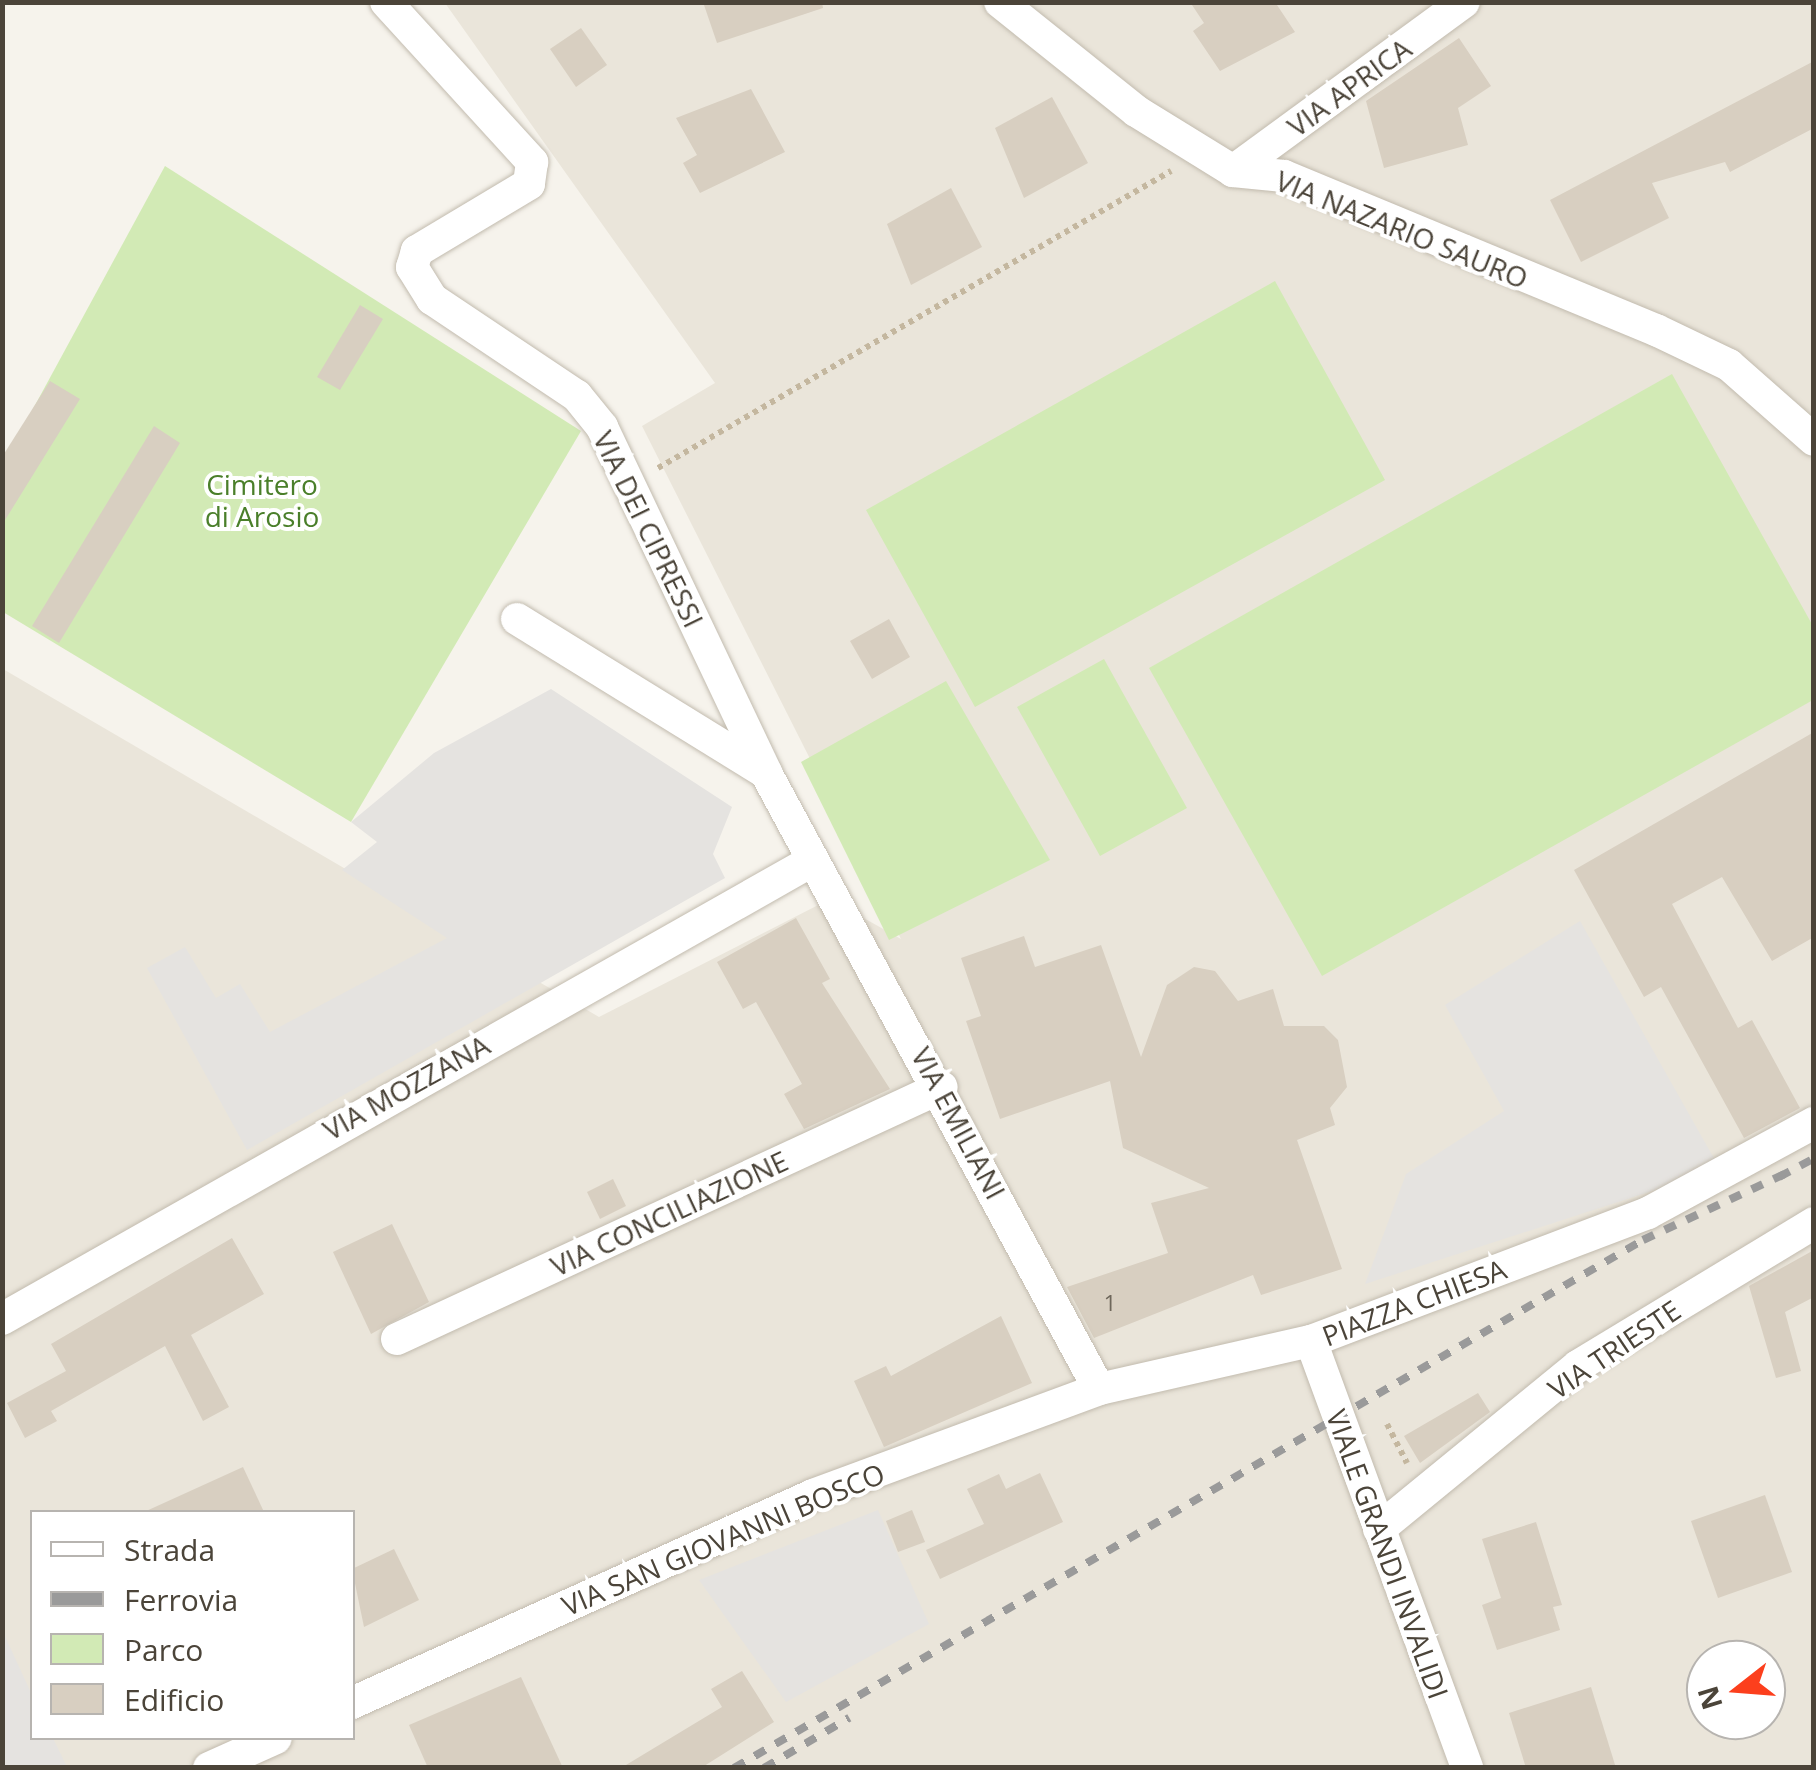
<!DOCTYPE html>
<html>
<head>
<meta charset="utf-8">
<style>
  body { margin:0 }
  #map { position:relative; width:1816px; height:1770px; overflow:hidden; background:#f6f3ec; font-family:"Open Sans",sans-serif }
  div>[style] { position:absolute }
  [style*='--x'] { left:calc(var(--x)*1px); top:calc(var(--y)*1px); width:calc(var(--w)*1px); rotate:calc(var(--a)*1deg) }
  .residential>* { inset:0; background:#eae5da }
  .green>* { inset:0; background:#d2eab5 }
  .parking>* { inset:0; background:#e5e3e0 }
  .building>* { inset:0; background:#d8cfc1 }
  .path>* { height:6px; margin-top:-3px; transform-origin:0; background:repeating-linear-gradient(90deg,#c4b79f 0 5px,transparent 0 10px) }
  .roads { filter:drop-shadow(0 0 2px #c2bbae) drop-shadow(0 0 2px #c2bbae) }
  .minor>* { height:32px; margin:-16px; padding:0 16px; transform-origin:16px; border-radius:16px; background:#fff }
  .rail>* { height:8px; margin-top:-4px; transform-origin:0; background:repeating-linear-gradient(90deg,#9a9a9a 0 12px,transparent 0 24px) }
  span { translate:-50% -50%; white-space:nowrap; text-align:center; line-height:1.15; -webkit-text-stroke:8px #fff; paint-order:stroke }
  .number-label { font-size:22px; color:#6e675b }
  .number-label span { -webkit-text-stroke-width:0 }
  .street-label { font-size:28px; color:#4b4439 }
  .park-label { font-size:28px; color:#4a7f2a }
  .frame { position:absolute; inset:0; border:5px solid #4b4439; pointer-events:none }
  .legend { position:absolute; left:30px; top:1510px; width:325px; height:230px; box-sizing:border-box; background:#fff; border:2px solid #b7b4b0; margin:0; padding:12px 18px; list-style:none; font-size:30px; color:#4b4439 }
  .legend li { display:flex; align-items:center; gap:20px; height:50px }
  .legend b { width:50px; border:2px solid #b7b4b0 }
  .north { position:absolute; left:1686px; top:1640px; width:100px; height:100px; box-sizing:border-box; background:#fff; border:2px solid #b7b4b0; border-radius:50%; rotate:253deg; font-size:28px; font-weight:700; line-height:40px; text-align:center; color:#4b4439 }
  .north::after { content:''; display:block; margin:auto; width:35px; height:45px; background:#fc3f1d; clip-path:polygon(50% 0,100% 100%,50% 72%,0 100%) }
</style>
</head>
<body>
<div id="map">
  <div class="residential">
    <i style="clip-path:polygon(evenodd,445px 3px,1813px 3px,1813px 1767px,3px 1768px,3px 669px,599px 1017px,830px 899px,901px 939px,642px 426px,715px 383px,445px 3px,32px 1512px,352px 1512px,352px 1738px,32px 1738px,32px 1512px,445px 3px,1706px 1660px,1766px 1660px,1766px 1720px,1706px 1720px,1706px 1660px)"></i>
  </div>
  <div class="green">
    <i style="clip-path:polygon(165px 166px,581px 431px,351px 822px,3px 612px,2px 466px)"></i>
    <i style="clip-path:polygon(1275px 281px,1385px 480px,975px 707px,866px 510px)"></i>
    <i style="clip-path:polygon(1672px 374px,1813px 626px,1813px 700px,1322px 976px,1149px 668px)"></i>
    <i style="clip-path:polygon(1104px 659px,1187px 808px,1100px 856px,1017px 707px)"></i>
    <i style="clip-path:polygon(946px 681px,1050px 860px,889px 940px,801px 762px)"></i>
  </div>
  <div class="parking">
    <i style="clip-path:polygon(551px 689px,732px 807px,713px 854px,725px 878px,247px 1150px,147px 968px,185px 947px,216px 998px,240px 984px,270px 1032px,447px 938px,342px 870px,377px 842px,351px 822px,434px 753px)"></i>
    <i style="clip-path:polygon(1580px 921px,1720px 1169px,1365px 1284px,1406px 1174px,1504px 1111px,1445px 1005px)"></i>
    <i style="clip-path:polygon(878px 1510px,929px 1624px,786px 1702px,699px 1580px)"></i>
    <i style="clip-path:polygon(3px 1632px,32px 1695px,32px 1738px,53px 1738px,67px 1767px,3px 1767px)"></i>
  </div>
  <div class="building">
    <i style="clip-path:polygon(703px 2px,822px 2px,823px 8px,717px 43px)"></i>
    <i style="clip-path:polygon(1190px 2px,1275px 2px,1295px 32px,1220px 71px,1193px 31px,1204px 23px)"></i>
    <i style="clip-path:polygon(581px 28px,607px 65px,576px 87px,550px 49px)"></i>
    <i style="clip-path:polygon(1459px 38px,1491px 86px,1458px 108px,1468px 145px,1384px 168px,1366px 101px)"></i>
    <i style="clip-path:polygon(1814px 61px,1814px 128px,1730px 172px,1725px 162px,1652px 183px,1669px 218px,1581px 262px,1550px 200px)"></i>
    <i style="clip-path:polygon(751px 89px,785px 152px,700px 193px,683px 163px,697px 155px,676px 118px)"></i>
    <i style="clip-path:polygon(1052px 97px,1088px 163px,1024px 198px,995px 128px)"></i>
    <i style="clip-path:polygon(951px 188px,982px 247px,911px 285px,887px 224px)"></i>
    <i style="clip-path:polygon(360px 305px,383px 319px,340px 390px,317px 377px)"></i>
    <i style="clip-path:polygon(50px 381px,80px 399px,2px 525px,2px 457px)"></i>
    <i style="clip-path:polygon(154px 426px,180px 443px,59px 643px,32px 626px)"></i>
    <i style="clip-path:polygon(889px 619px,910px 657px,872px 679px,850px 641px)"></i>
    <i style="clip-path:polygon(1814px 732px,1814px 937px,1772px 961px,1722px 877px,1672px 904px,1738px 1028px,1752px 1020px,1800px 1108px,1744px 1138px,1661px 987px,1644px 997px,1574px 870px)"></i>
    <i style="clip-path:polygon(796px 918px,830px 979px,822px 983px,890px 1089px,804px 1129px,784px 1094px,802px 1084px,756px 1002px,743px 1009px,717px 962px)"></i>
    <i style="clip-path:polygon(1024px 936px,1035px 967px,1101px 945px,1141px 1057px,1167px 985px,1194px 967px,1215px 971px,1238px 1001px,1273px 989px,1284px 1026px,1324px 1026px,1338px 1040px,1347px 1087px,1330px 1108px,1335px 1125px,1297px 1140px,1342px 1269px,1261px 1295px,1253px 1275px,1094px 1338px,1067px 1287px,1168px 1253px,1151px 1203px,1209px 1188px,1123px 1148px,1110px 1081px,1000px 1119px,966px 1021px,981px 1016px,961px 958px)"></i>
    <i style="clip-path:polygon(613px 1179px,626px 1206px,600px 1219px,587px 1192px)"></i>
    <i style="clip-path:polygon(392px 1224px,429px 1302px,371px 1334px,333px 1252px)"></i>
    <i style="clip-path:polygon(232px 1238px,264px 1294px,191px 1335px,229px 1407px,203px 1421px,165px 1346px,51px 1411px,57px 1421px,25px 1438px,7px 1403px,66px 1371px,51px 1344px)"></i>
    <i style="clip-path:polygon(1814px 1250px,1814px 1297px,1785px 1312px,1801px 1371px,1776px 1378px,1749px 1286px)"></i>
    <i style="clip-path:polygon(1001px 1316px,1032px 1383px,884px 1447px,854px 1381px,886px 1366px,891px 1376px)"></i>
    <i style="clip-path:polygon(1478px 1393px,1490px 1412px,1420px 1463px,1404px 1436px)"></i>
    <i style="clip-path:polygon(243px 1467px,264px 1512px,144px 1512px)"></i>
    <i style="clip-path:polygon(1040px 1473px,1063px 1522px,940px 1579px,926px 1550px,984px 1524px,967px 1489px,999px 1474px,1006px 1489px)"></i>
    <i style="clip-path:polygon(1765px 1495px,1792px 1572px,1718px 1598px,1691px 1521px)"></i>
    <i style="clip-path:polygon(912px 1510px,925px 1542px,898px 1552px,886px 1521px)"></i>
    <i style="clip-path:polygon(1536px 1522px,1562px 1605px,1553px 1607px,1560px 1630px,1497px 1650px,1482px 1605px,1501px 1598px,1482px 1539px)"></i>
    <i style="clip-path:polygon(394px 1549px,419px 1600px,364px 1627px,352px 1569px)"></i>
    <i style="clip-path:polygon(742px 1671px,774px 1722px,701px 1768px,621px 1768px,722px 1707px,711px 1689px)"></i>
    <i style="clip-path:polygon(521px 1677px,563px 1768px,428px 1768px,409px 1725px)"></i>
    <i style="clip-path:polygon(1591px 1687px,1616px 1768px,1526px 1768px,1509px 1713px)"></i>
  </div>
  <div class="path">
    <i style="--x:658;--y:468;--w:593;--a:-30.07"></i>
    <i style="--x:1387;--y:1424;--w:44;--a:62.9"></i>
  </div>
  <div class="roads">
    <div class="minor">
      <i style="--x:386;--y:2;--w:217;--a:47.6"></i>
      <i style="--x:532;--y:162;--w:22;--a:98"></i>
      <i style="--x:529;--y:184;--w:131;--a:149.1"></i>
      <i style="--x:417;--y:251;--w:17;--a:107"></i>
      <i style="--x:412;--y:267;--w:38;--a:58"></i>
      <i style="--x:432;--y:299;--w:174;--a:33.8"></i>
      <i style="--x:577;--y:396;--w:40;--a:51"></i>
      <i style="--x:602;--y:427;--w:383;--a:64.6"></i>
      <i style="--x:766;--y:773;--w:700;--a:61.61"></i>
      <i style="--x:1000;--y:2;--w:174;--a:38.7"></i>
      <i style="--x:1136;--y:111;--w:114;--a:31.7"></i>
      <i style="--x:1233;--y:171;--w:51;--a:5.6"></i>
      <i style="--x:1284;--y:176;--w:403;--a:22.5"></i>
      <i style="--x:1656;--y:330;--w:81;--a:25.6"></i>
      <i style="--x:1729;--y:365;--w:113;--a:41.4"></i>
      <i style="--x:1233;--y:171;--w:286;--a:-36.2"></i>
      <i style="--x:517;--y:619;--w:293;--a:31.7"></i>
      <i style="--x:2;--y:1319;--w:931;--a:-29.49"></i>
      <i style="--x:397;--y:1339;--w:600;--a:-24.82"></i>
      <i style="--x:1311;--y:1341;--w:455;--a:69.9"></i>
      <i style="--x:1379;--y:1529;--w:257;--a:-39.3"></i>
      <i style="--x:1578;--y:1366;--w:276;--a:-31.2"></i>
      <i style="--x:352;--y:1703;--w:506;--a:-24.28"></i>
      <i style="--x:813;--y:1495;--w:305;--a:-20.3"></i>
      <i style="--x:1099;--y:1389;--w:217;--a:-12.8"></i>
      <i style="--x:1311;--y:1341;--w:360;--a:-20.8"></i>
      <i style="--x:1648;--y:1213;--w:189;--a:-28.5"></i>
      <i style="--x:209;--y:1768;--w:73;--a:-24.1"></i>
    </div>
  </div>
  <div class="rail">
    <i style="--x:1779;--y:1177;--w:40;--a:-28"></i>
    <i style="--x:734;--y:1768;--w:1051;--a:-30.15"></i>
    <i style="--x:1643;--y:1240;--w:163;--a:-25"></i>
    <i style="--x:764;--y:1768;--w:99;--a:-30.5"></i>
  </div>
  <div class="number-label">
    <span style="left:1110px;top:1303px">1</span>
  </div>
  <div class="street-label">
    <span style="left:1349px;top:87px;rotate:-36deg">VIA APRICA</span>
    <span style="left:1402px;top:229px;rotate:22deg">VIA NAZARIO SAURO</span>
    <span style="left:649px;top:529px;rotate:64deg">VIA DEI CIPRESSI</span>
    <span style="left:406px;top:1087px;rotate:-29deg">VIA MOZZANA</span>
    <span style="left:959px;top:1123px;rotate:62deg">VIA EMILIANI</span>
    <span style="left:669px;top:1213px;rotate:-25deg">VIA CONCILIAZIONE</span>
    <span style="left:1414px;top:1302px;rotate:-21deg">PIAZZA CHIESA</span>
    <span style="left:1614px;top:1349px;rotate:-34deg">VIA TRIESTE</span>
    <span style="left:723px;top:1539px;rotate:-23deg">VIA SAN GIOVANNI BOSCO</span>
    <span style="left:1388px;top:1554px;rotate:70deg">VIALE GRANDI INVALIDI</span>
  </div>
  <div class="park-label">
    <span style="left:262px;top:500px">Cimitero<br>di Arosio</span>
  </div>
  <div class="frame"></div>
  <ul class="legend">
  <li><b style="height:12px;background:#fff"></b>Strada</li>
  <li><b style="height:12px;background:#9a9a9a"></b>Ferrovia</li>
  <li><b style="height:28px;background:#d2eab5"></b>Parco</li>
  <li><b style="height:28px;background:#d8cfc1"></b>Edificio</li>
  </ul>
  <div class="north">N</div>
</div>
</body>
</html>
